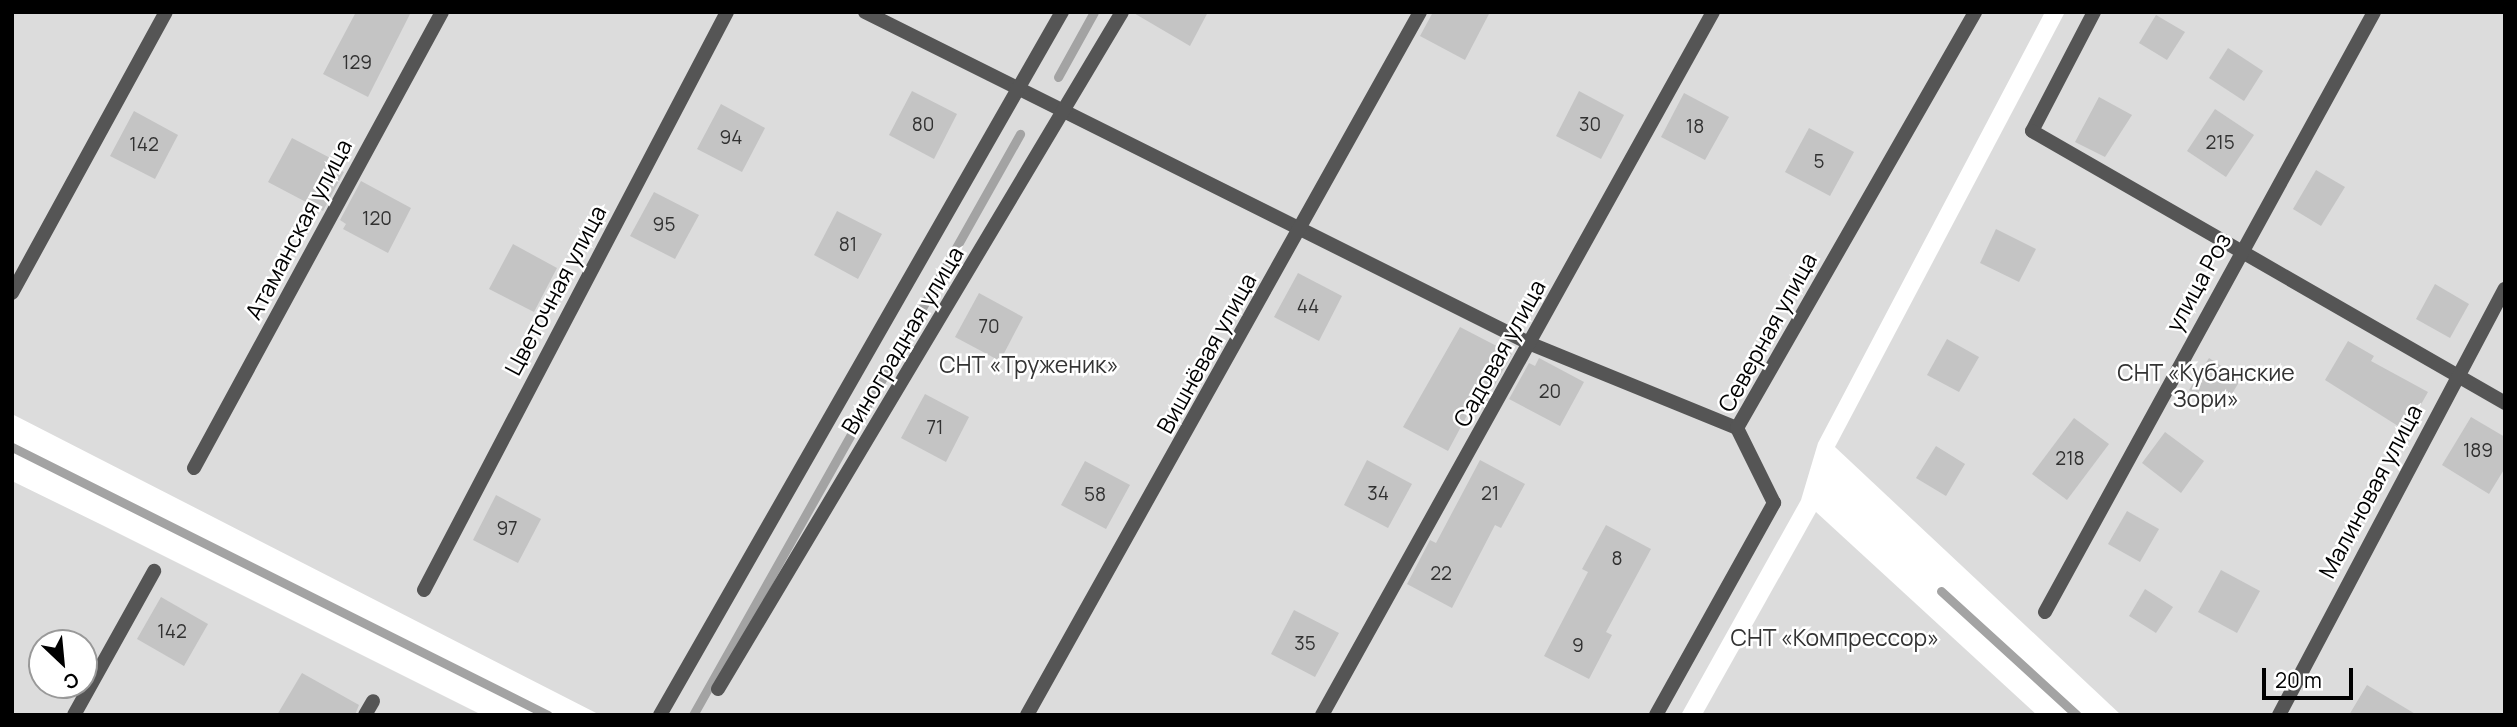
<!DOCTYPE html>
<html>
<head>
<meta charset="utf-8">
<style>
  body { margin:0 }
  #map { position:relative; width:2517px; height:727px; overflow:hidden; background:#fff; font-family:Manrope,sans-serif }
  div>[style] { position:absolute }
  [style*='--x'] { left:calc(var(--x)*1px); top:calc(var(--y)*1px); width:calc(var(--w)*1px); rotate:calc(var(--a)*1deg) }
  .green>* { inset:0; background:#dcdcdc }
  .stream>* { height:9px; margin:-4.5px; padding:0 4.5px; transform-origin:4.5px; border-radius:4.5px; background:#a3a3a3 }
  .building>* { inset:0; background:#c4c4c4 }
  .minor>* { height:14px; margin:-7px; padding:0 7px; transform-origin:7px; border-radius:7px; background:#555 }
  .tertiary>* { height:14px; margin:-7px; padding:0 7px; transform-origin:7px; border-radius:7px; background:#555 }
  span { translate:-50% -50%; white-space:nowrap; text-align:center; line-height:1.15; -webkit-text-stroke:5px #fff; paint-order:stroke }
  .number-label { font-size:19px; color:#313131 }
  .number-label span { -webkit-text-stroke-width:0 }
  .street-label { font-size:23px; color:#000 }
  .park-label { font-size:23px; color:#333 }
  .frame { position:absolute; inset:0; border:14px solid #000; pointer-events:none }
  .north { position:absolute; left:28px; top:629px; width:70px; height:70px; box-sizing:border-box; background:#fff; border:2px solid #999; border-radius:50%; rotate:154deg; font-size:19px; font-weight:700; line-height:28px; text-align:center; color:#000 }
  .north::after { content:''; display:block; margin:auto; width:24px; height:32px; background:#000; clip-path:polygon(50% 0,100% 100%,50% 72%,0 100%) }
  .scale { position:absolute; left:2262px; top:668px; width:91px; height:32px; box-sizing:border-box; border:4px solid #000; border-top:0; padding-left:9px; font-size:21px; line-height:24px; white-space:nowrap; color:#000; -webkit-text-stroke:5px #fff; paint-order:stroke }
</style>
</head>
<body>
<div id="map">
  <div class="green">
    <i style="clip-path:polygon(12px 12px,2045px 12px,1818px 443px,1801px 500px,1681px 715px,600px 715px,12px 414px)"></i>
    <i style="clip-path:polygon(2065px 12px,2505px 12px,2505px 715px,2121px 715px,1835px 447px)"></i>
    <i style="clip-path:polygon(evenodd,12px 481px,102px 525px,482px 715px,12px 715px,12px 481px,42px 643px,84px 643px,84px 685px,42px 685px,42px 643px)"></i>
    <i style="clip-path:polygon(1816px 512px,2037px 715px,1702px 715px)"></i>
  </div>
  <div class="stream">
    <i style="--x:1058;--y:77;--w:74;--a:-61"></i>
    <i style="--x:12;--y:447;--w:599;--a:26.57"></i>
    <i style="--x:1941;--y:591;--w:184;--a:42.4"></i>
    <i style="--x:693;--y:715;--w:667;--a:-60.63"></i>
  </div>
  <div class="building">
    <i style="clip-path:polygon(356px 12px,411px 12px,368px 97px,323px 74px)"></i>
    <i style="clip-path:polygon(1132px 12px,1208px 12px,1190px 46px)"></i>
    <i style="clip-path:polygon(1433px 12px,1490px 12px,1465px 60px,1420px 36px)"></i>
    <i style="clip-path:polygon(2156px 15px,2185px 32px,2167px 60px,2139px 43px)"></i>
    <i style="clip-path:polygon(2228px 48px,2263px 71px,2244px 101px,2209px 78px)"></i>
    <i style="clip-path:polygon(912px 91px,957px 114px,934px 159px,889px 135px)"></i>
    <i style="clip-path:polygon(1579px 91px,1624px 115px,1601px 159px,1556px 136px)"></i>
    <i style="clip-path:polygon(1684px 93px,1729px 117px,1705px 160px,1661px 137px)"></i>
    <i style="clip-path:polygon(2099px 97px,2132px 115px,2105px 157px,2075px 142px)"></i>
    <i style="clip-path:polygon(721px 104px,765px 128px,742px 172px,697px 149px)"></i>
    <i style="clip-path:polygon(2215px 109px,2254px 135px,2226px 177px,2187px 151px)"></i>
    <i style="clip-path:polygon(134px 111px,178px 135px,155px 179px,110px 156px)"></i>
    <i style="clip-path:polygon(1809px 128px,1854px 152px,1830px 196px,1785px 172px)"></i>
    <i style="clip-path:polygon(292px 138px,336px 161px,333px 167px,344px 172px,323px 211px,268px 182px)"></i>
    <i style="clip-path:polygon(2316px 170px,2345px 187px,2321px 226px,2293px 209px)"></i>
    <i style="clip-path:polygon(361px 181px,411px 208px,388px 253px,343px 229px,346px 224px,340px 220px)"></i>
    <i style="clip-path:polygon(654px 192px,699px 215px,675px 259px,630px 236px)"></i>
    <i style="clip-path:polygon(837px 211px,882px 234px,858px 279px,814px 255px)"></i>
    <i style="clip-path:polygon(1996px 229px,2036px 249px,2019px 282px,1980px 263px)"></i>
    <i style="clip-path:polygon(513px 244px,557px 268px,534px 312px,489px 289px)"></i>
    <i style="clip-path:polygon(1298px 273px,1342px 296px,1319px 341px,1274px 317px)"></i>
    <i style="clip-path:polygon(2435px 284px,2469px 304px,2450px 338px,2416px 319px)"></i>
    <i style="clip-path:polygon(979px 293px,1023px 317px,1000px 361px,955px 337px)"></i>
    <i style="clip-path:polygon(1460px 327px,1512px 354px,1492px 390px,1486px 386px,1479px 393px,1448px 451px,1403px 427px)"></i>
    <i style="clip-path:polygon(1947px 339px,1979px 357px,1959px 392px,1927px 375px)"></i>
    <i style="clip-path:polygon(2348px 341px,2374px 356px,2371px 361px,2428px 392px,2406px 431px,2325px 380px)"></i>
    <i style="clip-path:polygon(1539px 358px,1584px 382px,1560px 426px,1509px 399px,1529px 363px,1535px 366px)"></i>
    <i style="clip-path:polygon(2209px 358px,2241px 379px,2222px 410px,2189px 390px)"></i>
    <i style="clip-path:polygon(925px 394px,969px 417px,946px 462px,901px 438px)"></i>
    <i style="clip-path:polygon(2471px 417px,2505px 437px,2505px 468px,2489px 494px,2442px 465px)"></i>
    <i style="clip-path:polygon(2074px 418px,2109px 444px,2067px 500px,2032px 474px)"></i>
    <i style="clip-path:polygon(2165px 432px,2204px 461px,2181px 493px,2142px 463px)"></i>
    <i style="clip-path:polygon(1936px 446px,1965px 464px,1946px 496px,1916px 478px)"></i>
    <i style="clip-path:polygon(1367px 460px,1412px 484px,1388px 528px,1344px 505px)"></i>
    <i style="clip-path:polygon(1480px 460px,1525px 484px,1501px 528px,1495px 525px,1452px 608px,1407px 584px,1430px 540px,1436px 543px)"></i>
    <i style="clip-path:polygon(1085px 461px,1130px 485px,1106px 529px,1061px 505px)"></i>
    <i style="clip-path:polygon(496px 495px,541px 519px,518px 563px,473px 540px)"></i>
    <i style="clip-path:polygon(2127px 511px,2159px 529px,2140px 562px,2108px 544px)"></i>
    <i style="clip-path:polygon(1606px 525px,1651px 549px,1606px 632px,1612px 635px,1589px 679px,1544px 656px,1588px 572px,1582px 569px)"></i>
    <i style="clip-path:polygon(2221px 570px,2260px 591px,2237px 633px,2198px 612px)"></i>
    <i style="clip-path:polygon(2145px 589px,2173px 607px,2156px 633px,2129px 616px)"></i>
    <i style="clip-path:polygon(161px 597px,208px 624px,184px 666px,137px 639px)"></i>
    <i style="clip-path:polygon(1294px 610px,1339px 633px,1315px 677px,1271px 654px)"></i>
    <i style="clip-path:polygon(302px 673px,359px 705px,355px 715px,277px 715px)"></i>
    <i style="clip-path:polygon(2367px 685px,2417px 715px,2349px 715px)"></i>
  </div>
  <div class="minor">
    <i style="--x:865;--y:12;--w:744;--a:26.5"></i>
    <i style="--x:1531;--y:344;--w:222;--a:22.2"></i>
    <i style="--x:2094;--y:12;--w:134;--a:117.5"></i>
    <i style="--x:2032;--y:131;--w:546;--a:29.9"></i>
    <i style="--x:12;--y:293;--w:320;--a:-61.3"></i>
    <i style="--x:194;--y:468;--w:519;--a:-61.46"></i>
    <i style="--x:424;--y:590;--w:653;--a:-62.34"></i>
    <i style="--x:2045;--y:612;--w:684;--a:-61.26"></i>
    <i style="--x:718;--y:689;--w:788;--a:-59.17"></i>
    <i style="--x:74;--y:715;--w:165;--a:-60.9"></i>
    <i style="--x:365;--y:715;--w:16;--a:-60"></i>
    <i style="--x:660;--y:715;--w:810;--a:-60.24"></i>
    <i style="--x:1027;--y:715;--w:805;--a:-60.79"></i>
    <i style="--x:1322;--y:715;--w:804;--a:-60.92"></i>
    <i style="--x:2279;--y:715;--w:482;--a:-62.1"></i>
  </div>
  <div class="tertiary">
    <i style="--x:1656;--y:715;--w:243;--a:-60.9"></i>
    <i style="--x:1774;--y:503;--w:84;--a:-116.3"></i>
    <i style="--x:1737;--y:428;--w:479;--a:-60.2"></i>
  </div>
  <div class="number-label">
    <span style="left:357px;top:63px">129</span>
    <span style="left:923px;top:125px">80</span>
    <span style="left:1590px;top:125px">30</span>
    <span style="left:1695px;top:127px">18</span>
    <span style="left:731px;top:138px">94</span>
    <span style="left:2220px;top:143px">215</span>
    <span style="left:144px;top:145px">142</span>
    <span style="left:1819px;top:162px">5</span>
    <span style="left:377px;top:219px">120</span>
    <span style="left:664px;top:225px">95</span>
    <span style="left:848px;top:245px">81</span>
    <span style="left:1308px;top:307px">44</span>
    <span style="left:989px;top:327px">70</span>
    <span style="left:1550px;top:392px">20</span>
    <span style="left:935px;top:428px">71</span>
    <span style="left:2478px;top:451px">189</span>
    <span style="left:2070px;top:459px">218</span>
    <span style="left:1378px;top:494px">34</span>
    <span style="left:1490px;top:494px">21</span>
    <span style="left:1095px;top:495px">58</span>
    <span style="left:507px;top:529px">97</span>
    <span style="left:1617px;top:559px">8</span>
    <span style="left:1441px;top:574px">22</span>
    <span style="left:172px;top:632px">142</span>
    <span style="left:1305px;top:644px">35</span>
    <span style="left:1578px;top:646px">9</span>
  </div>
  <div class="street-label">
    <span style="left:298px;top:229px;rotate:-62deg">Атаманская улица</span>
    <span style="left:2198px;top:282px;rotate:-61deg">улица Роз</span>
    <span style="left:555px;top:290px;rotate:-62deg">Цветочная улица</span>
    <span style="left:1767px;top:332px;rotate:-61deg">Северная улица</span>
    <span style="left:902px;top:340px;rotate:-59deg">Виноградная улица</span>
    <span style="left:1206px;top:353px;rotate:-61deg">Вишнёвая улица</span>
    <span style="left:1499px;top:353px;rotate:-61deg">Садовая улица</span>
    <span style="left:2370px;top:491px;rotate:-62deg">Малиновая улица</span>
  </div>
  <div class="park-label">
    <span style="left:1029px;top:364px">СНТ «Труженик»</span>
    <span style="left:2206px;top:385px">СНТ «Кубанские<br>Зори»</span>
    <span style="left:1835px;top:637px">СНТ «Компрессор»</span>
  </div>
  <div class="frame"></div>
  <div class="north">С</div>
  <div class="scale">20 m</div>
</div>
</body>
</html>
